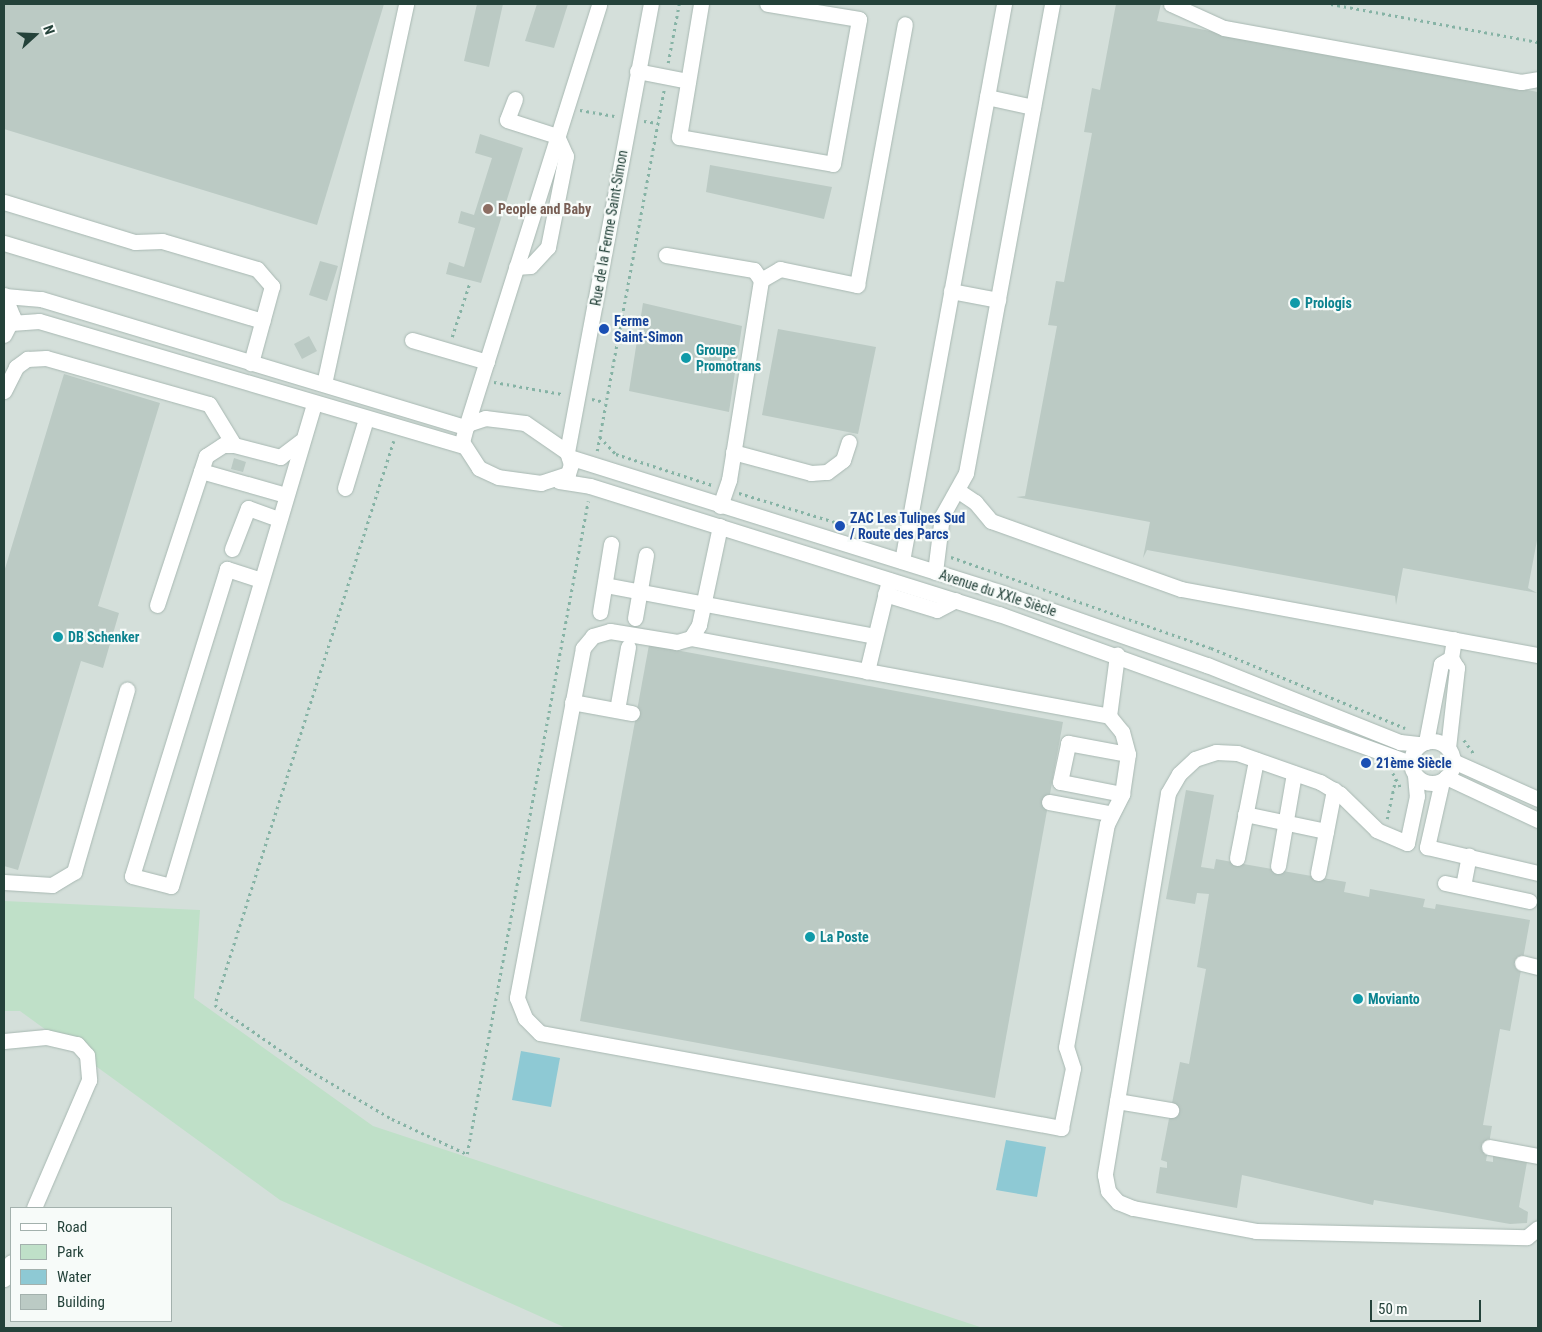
<!DOCTYPE html>
<html>
<head>
<meta charset="utf-8">
<style>
  body { margin:0 }
  #map { position:relative; width:1542px; height:1332px; overflow:hidden; background:#e6efeb; font-family:"Roboto Condensed",sans-serif }
  div>[style] { position:absolute }
  [style*='--x'] { left:calc(var(--x)*1px); top:calc(var(--y)*1px); width:calc(var(--w)*1px); rotate:calc(var(--a)*1deg) }
  .built>* { inset:0; background:#d4dfda }
  .green>* { inset:0; background:#bfe0c8 }
  .water>* { inset:0; background:#8ec9d4 }
  .building>* { inset:0; background:#bbcac4 }
  .path>* { height:2.5px; margin-top:-1.25px; transform-origin:0; background:repeating-linear-gradient(90deg,#86b3a5 0 2.5px,transparent 0 6.5px) }
  .roads { filter:drop-shadow(0 0 1px #a8b8b2) drop-shadow(0 0 1px #a8b8b2) }
  .minor>* { height:15px; margin:-7.5px; padding:0 7.5px; transform-origin:7.5px; border-radius:7.5px; background:#fff }
  .minor>.ring { margin:-7.5px; padding:0; box-sizing:content-box; background:none; border:15px solid #fff; border-radius:50% }
  .dots>* { width:14px; height:14px; translate:-50% -50%; box-sizing:border-box; border:2px solid #f7fbf9; border-radius:50% }
  span { translate:-50% -50%; white-space:nowrap; text-align:center; line-height:1.15; -webkit-text-stroke:4.5px #f7fbf9; paint-order:stroke }
  .education-label { font-size:14px; color:#785e54; font-weight:700 }
  .left { translate:0 -50%; text-align:left }
  .street-label { font-size:14px; color:#24423a }
  .culture-label { font-size:14px; color:#0d838f; font-weight:700 }
  .transit-label { font-size:14px; color:#164399; font-weight:700 }
  .frame { position:absolute; inset:0; border:5px solid #24423a; pointer-events:none }
  .legend { position:absolute; left:10px; top:1207px; width:162px; height:115px; box-sizing:border-box; background:#f7fbf9; border:1px solid #a3b1ad; margin:0; padding:6px 9px; list-style:none; font-size:15px; color:#24423a }
  .legend li { display:flex; align-items:center; gap:10px; height:25px }
  .legend b { width:25px; border:1px solid #a3b1ad }
  .north { position:absolute; left:10px; top:10px; width:50px; height:50px; -webkit-text-stroke:4px #f7fbf9; paint-order:stroke; rotate:70deg; font-size:14px; font-weight:700; line-height:20px; text-align:center; color:#24423a }
  .north::after { content:''; display:block; margin:auto; width:18px; height:22px; background:#24423a; clip-path:polygon(50% 0,100% 100%,50% 72%,0 100%) }
  .scale { position:absolute; left:1370px; top:1300px; width:111px; height:22px; box-sizing:border-box; border:2px solid #24423a; border-top:0; padding-left:6px; font-size:15px; line-height:18px; white-space:nowrap; color:#24423a; -webkit-text-stroke:4px #f7fbf9; paint-order:stroke }
</style>
</head>
<body>
<div id="map">
  <div class="built">
    <i style="clip-path:polygon(evenodd,4px 4px,1538px 4px,1538px 1328px,4px 1328px,4px 4px,11px 1208px,171px 1208px,171px 1321px,11px 1321px,11px 1208px)"></i>
  </div>
  <div class="green">
    <i style="clip-path:polygon(4px 901px,200px 910px,194px 998px,373px 1126px,983px 1328px,566px 1328px,280px 1200px,20px 1011px,4px 1011px)"></i>
  </div>
  <div class="water">
    <i style="clip-path:polygon(521px 1051px,560px 1058px,551px 1107px,512px 1100px)"></i>
    <i style="clip-path:polygon(1006px 1140px,1046px 1147px,1037px 1197px,996px 1190px)"></i>
  </div>
  <div class="building">
    <i style="clip-path:polygon(4px 4px,384px 4px,317px 225px,4px 129px)"></i>
    <i style="clip-path:polygon(477px 4px,503px 4px,489px 67px,464px 61px)"></i>
    <i style="clip-path:polygon(537px 4px,568px 4px,554px 48px,525px 41px)"></i>
    <i style="clip-path:polygon(1116px 4px,1161px 4px,1157px 21px,1538px 92px,1538px 535px,1528px 588px,1537px 593px,1403px 568px,1396px 605px,1395px 596px,1235px 566px,1147px 550px,1143px 558px,1150px 522px,1016px 497px,1025px 496px,1057px 326px,1048px 325px,1056px 281px,1064px 282px,1092px 133px,1084px 132px,1092px 88px,1100px 90px)"></i>
    <i style="clip-path:polygon(480px 134px,523px 148px,481px 283px,446px 274px,449px 262px,464px 267px,475px 228px,458px 223px,461px 211px,474px 215px,492px 158px,475px 153px)"></i>
    <i style="clip-path:polygon(710px 165px,832px 187px,824px 219px,706px 192px)"></i>
    <i style="clip-path:polygon(320px 261px,338px 266px,327px 301px,309px 295px)"></i>
    <i style="clip-path:polygon(643px 303px,742px 326px,729px 412px,629px 391px)"></i>
    <i style="clip-path:polygon(778px 329px,876px 347px,858px 434px,762px 415px)"></i>
    <i style="clip-path:polygon(309px 336px,317px 351px,302px 359px,294px 344px)"></i>
    <i style="clip-path:polygon(64px 374px,160px 403px,98px 606px,119px 613px,103px 668px,81px 661px,18px 870px,4px 866px,4px 572px)"></i>
    <i style="clip-path:polygon(234px 458px,246px 462px,243px 472px,231px 469px)"></i>
    <i style="clip-path:polygon(649px 645px,1063px 722px,995px 1098px,580px 1021px)"></i>
    <i style="clip-path:polygon(1186px 790px,1214px 795px,1201px 867px,1214px 869px,1216px 859px,1232px 862px,1346px 882px,1344px 892px,1369px 897px,1370px 889px,1425px 899px,1423px 907px,1435px 909px,1436px 904px,1530px 920px,1510px 1031px,1500px 1029px,1483px 1125px,1492px 1126px,1486px 1161px,1493px 1162px,1493px 1156px,1527px 1162px,1519px 1207px,1528px 1212px,1527px 1223px,1510px 1224px,1374px 1200px,1373px 1205px,1242px 1175px,1237px 1208px,1156px 1193px,1160px 1167px,1167px 1168px,1167px 1162px,1161px 1160px,1180px 1062px,1189px 1064px,1206px 969px,1197px 967px,1209px 894px,1197px 893px,1195px 904px,1166px 899px)"></i>
  </div>
  <div class="path">
    <i style="--x:1331;--y:4;--w:210;--a:10.4"></i>
    <i style="--x:668;--y:63;--w:60;--a:-79.4"></i>
    <i style="--x:580;--y:110;--w:35;--a:10"></i>
    <i style="--x:644;--y:121;--w:14;--a:8"></i>
    <i style="--x:452;--y:337;--w:55;--a:-71.9"></i>
    <i style="--x:494;--y:382;--w:69;--a:10"></i>
    <i style="--x:592;--y:399;--w:13;--a:13"></i>
    <i style="--x:600;--y:437;--w:23;--a:47"></i>
    <i style="--x:616;--y:454;--w:101;--a:17.9"></i>
    <i style="--x:394;--y:441;--w:592;--a:107.61"></i>
    <i style="--x:215;--y:1005;--w:114;--a:34.7"></i>
    <i style="--x:309;--y:1070;--w:96;--a:30.6"></i>
    <i style="--x:392;--y:1119;--w:83;--a:25"></i>
    <i style="--x:467;--y:1154;--w:664;--a:-79.5"></i>
    <i style="--x:597;--y:451;--w:367;--a:-79.5"></i>
    <i style="--x:739;--y:493;--w:159;--a:16.8"></i>
    <i style="--x:951;--y:557;--w:275;--a:19.3"></i>
    <i style="--x:1211;--y:648;--w:210;--a:22.4"></i>
    <i style="--x:1464;--y:740;--w:17;--a:54"></i>
    <i style="--x:1393;--y:773;--w:17;--a:62"></i>
    <i style="--x:1387;--y:819;--w:40;--a:-78"></i>
  </div>
  <div class="roads">
    <div class="minor">
      <i style="--x:701;--y:4;--w:135;--a:99.4"></i>
      <i style="--x:679;--y:137;--w:156;--a:9.9"></i>
      <i style="--x:833;--y:164;--w:147;--a:-79.8"></i>
      <i style="--x:859;--y:19;--w:93;--a:-170.7"></i>
      <i style="--x:1171;--y:4;--w:58;--a:24.4"></i>
      <i style="--x:1224;--y:28;--w:302;--a:10.3"></i>
      <i style="--x:1521;--y:82;--w:17;--a:-10"></i>
      <i style="--x:637;--y:71;--w:52;--a:11.1"></i>
      <i style="--x:987;--y:97;--w:47;--a:12.3"></i>
      <i style="--x:515;--y:99;--w:22;--a:111"></i>
      <i style="--x:507;--y:120;--w:52;--a:17.7"></i>
      <i style="--x:557;--y:136;--w:22;--a:66"></i>
      <i style="--x:566;--y:156;--w:93;--a:101.2"></i>
      <i style="--x:548;--y:247;--w:26;--a:133"></i>
      <i style="--x:530;--y:266;--w:14;--a:176"></i>
      <i style="--x:4;--y:202;--w:137;--a:17"></i>
      <i style="--x:135;--y:242;--w:27;--a:-2"></i>
      <i style="--x:162;--y:241;--w:99;--a:16.4"></i>
      <i style="--x:257;--y:269;--w:23;--a:49"></i>
      <i style="--x:272;--y:286;--w:80;--a:105.3"></i>
      <i style="--x:4;--y:243;--w:270;--a:16.8"></i>
      <i style="--x:666;--y:255;--w:89;--a:9.7"></i>
      <i style="--x:754;--y:270;--w:12;--a:55"></i>
      <i style="--x:951;--y:291;--w:48;--a:10.8"></i>
      <i style="--x:4;--y:295;--w:24;--a:68"></i>
      <i style="--x:13;--y:317;--w:20;--a:117"></i>
      <i style="--x:5;--y:296;--w:36;--a:5"></i>
      <i style="--x:41;--y:299;--w:444;--a:16.8"></i>
      <i style="--x:11;--y:323;--w:28;--a:-4"></i>
      <i style="--x:39;--y:321;--w:442;--a:16.4"></i>
      <i style="--x:412;--y:340;--w:78;--a:16.3"></i>
      <i style="--x:324;--y:384;--w:389;--a:-77.8"></i>
      <i style="--x:4;--y:391;--w:27;--a:-63"></i>
      <i style="--x:16;--y:367;--w:14;--a:-36"></i>
      <i style="--x:27;--y:359;--w:19;--a:-3"></i>
      <i style="--x:46;--y:358;--w:169;--a:15.8"></i>
      <i style="--x:209;--y:404;--w:48;--a:58.6"></i>
      <i style="--x:234;--y:445;--w:48;--a:14.6"></i>
      <i style="--x:280;--y:457;--w:26;--a:-37"></i>
      <i style="--x:467;--y:424;--w:19;--a:-18"></i>
      <i style="--x:485;--y:418;--w:40;--a:7.1"></i>
      <i style="--x:525;--y:423;--w:51;--a:34.6"></i>
      <i style="--x:567;--y:452;--w:13;--a:72"></i>
      <i style="--x:571;--y:464;--w:10;--a:107"></i>
      <i style="--x:568;--y:474;--w:28;--a:162"></i>
      <i style="--x:541;--y:483;--w:43;--a:-172.1"></i>
      <i style="--x:498;--y:477;--w:21;--a:-155"></i>
      <i style="--x:479;--y:468;--w:31;--a:-123"></i>
      <i style="--x:462;--y:442;--w:16;--a:-75"></i>
      <i style="--x:466;--y:427;--w:443;--a:-72.5"></i>
      <i style="--x:567;--y:452;--w:456;--a:-79.4"></i>
      <i style="--x:733;--y:452;--w:81;--a:15.1"></i>
      <i style="--x:811;--y:473;--w:16;--a:-4"></i>
      <i style="--x:827;--y:472;--w:20;--a:-37"></i>
      <i style="--x:843;--y:460;--w:19;--a:-72"></i>
      <i style="--x:569;--y:457;--w:457;--a:17.4"></i>
      <i style="--x:1005;--y:594;--w:214;--a:19.4"></i>
      <i style="--x:1207;--y:665;--w:208;--a:21.8"></i>
      <i style="--x:1400;--y:742;--w:20;--a:6"></i>
      <i style="--x:201;--y:471;--w:88;--a:15.8"></i>
      <i style="--x:559;--y:481;--w:31;--a:9"></i>
      <i style="--x:590;--y:486;--w:429;--a:17.4"></i>
      <i style="--x:999;--y:614;--w:437;--a:19.9"></i>
      <i style="--x:345;--y:488;--w:72;--a:-73.1"></i>
      <i style="--x:957;--y:490;--w:22;--a:34"></i>
      <i style="--x:975;--y:502;--w:25;--a:50"></i>
      <i style="--x:991;--y:521;--w:202;--a:19.7"></i>
      <i style="--x:1181;--y:589;--w:363;--a:10.5"></i>
      <i style="--x:720;--y:506;--w:28;--a:-71"></i>
      <i style="--x:729;--y:480;--w:203;--a:-80.9"></i>
      <i style="--x:761;--y:280;--w:22;--a:-30"></i>
      <i style="--x:780;--y:269;--w:79;--a:11.7"></i>
      <i style="--x:857;--y:285;--w:265;--a:-79.6"></i>
      <i style="--x:720;--y:526;--w:101;--a:102"></i>
      <i style="--x:699;--y:625;--w:15;--a:122"></i>
      <i style="--x:691;--y:638;--w:15;--a:164"></i>
      <i style="--x:677;--y:642;--w:68;--a:-170.7"></i>
      <i style="--x:610;--y:631;--w:18;--a:164"></i>
      <i style="--x:593;--y:636;--w:16;--a:130"></i>
      <i style="--x:583;--y:648;--w:356;--a:100.7"></i>
      <i style="--x:517;--y:998;--w:22;--a:68"></i>
      <i style="--x:525;--y:1018;--w:21;--a:45"></i>
      <i style="--x:540;--y:1033;--w:530;--a:10.33"></i>
      <i style="--x:1061;--y:1128;--w:61;--a:-78.7"></i>
      <i style="--x:1073;--y:1068;--w:22;--a:-108"></i>
      <i style="--x:1066;--y:1047;--w:227;--a:-79.6"></i>
      <i style="--x:1107;--y:824;--w:34;--a:-63"></i>
      <i style="--x:1122;--y:794;--w:40;--a:-81.5"></i>
      <i style="--x:1128;--y:754;--w:23;--a:-105"></i>
      <i style="--x:1122;--y:732;--w:21;--a:-129"></i>
      <i style="--x:1109;--y:716;--w:62;--a:-82.5"></i>
      <i style="--x:232;--y:549;--w:44;--a:-68.7"></i>
      <i style="--x:248;--y:508;--w:33;--a:20"></i>
      <i style="--x:902;--y:561;--w:566;--a:-79.62"></i>
      <i style="--x:935;--y:572;--w:56;--a:-82.9"></i>
      <i style="--x:942;--y:516;--w:49;--a:-60.8"></i>
      <i style="--x:966;--y:473;--w:477;--a:-79.6"></i>
      <i style="--x:261;--y:580;--w:36;--a:-162"></i>
      <i style="--x:227;--y:569;--w:321;--a:107.2"></i>
      <i style="--x:132;--y:876;--w:40;--a:14.4"></i>
      <i style="--x:171;--y:886;--w:503;--a:-73.48"></i>
      <i style="--x:889;--y:580;--w:94;--a:103.6"></i>
      <i style="--x:867;--y:671;--w:246;--a:10.5"></i>
      <i style="--x:605;--y:585;--w:274;--a:10.7"></i>
      <i style="--x:885;--y:594;--w:54;--a:17.1"></i>
      <i style="--x:937;--y:610;--w:21;--a:-28"></i>
      <i style="--x:157;--y:605;--w:157;--a:-71.8"></i>
      <i style="--x:206;--y:456;--w:20;--a:-33"></i>
      <i style="--x:223;--y:445;--w:11;--a:0"></i>
      <i style="--x:600;--y:612;--w:69;--a:-80.8"></i>
      <i style="--x:635;--y:618;--w:64;--a:-80.1"></i>
      <i style="--x:691;--y:638;--w:179;--a:10.6"></i>
      <i style="--x:572;--y:702;--w:61;--a:10.4"></i>
      <i style="--x:617;--y:710;--w:64;--a:-80.1"></i>
      <i class="ring" style="left:1411px;top:741px;width:27px;height:27px"></i>
      <i style="--x:1426;--y:742;--w:79;--a:-79.1"></i>
      <i style="--x:1441;--y:664;--w:12;--a:-31"></i>
      <i style="--x:1448;--y:748;--w:81;--a:-83.6"></i>
      <i style="--x:1457;--y:668;--w:12;--a:-121"></i>
      <i style="--x:1451;--y:658;--w:19;--a:-81"></i>
      <i style="--x:1453;--y:761;--w:93;--a:24.1"></i>
      <i style="--x:1415;--y:775;--w:21;--a:85"></i>
      <i style="--x:1417;--y:796;--w:48;--a:102"></i>
      <i style="--x:1407;--y:843;--w:33;--a:-157"></i>
      <i style="--x:1377;--y:830;--w:52;--a:-135.8"></i>
      <i style="--x:1340;--y:794;--w:23;--a:-149"></i>
      <i style="--x:1320;--y:782;--w:88;--a:-160.7"></i>
      <i style="--x:1237;--y:753;--w:21;--a:-177"></i>
      <i style="--x:1216;--y:752;--w:22;--a:162"></i>
      <i style="--x:1195;--y:759;--w:22;--a:137"></i>
      <i style="--x:1179;--y:774;--w:22;--a:120"></i>
      <i style="--x:1168;--y:793;--w:387;--a:99.4"></i>
      <i style="--x:1105;--y:1175;--w:16;--a:79"></i>
      <i style="--x:1108;--y:1191;--w:15;--a:48"></i>
      <i style="--x:1118;--y:1202;--w:16;--a:22"></i>
      <i style="--x:1133;--y:1208;--w:125;--a:10.6"></i>
      <i style="--x:1256;--y:1231;--w:271;--a:1.3"></i>
      <i style="--x:1527;--y:1237;--w:14;--a:-39"></i>
      <i style="--x:1446;--y:777;--w:102;--a:25.1"></i>
      <i style="--x:1442;--y:781;--w:68;--a:102.8"></i>
      <i style="--x:1427;--y:847;--w:114;--a:13.2"></i>
      <i style="--x:1122;--y:794;--w:63;--a:-169"></i>
      <i style="--x:1060;--y:782;--w:40;--a:-78"></i>
      <i style="--x:1068;--y:743;--w:61;--a:10.4"></i>
      <i style="--x:1049;--y:802;--w:61;--a:10.4"></i>
      <i style="--x:1245;--y:814;--w:83;--a:11.9"></i>
      <i style="--x:1237;--y:858;--w:100;--a:-79"></i>
      <i style="--x:1278;--y:866;--w:94;--a:-80.2"></i>
      <i style="--x:1318;--y:873;--w:85;--a:-79.1"></i>
      <i style="--x:4;--y:882;--w:48;--a:3.6"></i>
      <i style="--x:52;--y:885;--w:26;--a:-31"></i>
      <i style="--x:74;--y:872;--w:190;--a:-73.8"></i>
      <i style="--x:1445;--y:883;--w:86;--a:12.1"></i>
      <i style="--x:1463;--y:886;--w:31;--a:-79"></i>
      <i style="--x:1522;--y:963;--w:16;--a:14"></i>
      <i style="--x:4;--y:1041;--w:42;--a:-5.4"></i>
      <i style="--x:46;--y:1037;--w:32;--a:13"></i>
      <i style="--x:77;--y:1044;--w:15;--a:48"></i>
      <i style="--x:87;--y:1055;--w:25;--a:85"></i>
      <i style="--x:89;--y:1080;--w:139;--a:113.3"></i>
      <i style="--x:1117;--y:1101;--w:55;--a:9.5"></i>
      <i style="--x:1489;--y:1147;--w:50;--a:10.4"></i>
      <i style="--x:4;--y:1279;--w:18;--a:-68"></i>
    </div>
  </div>
  <div class="dots">
    <i style="left:488px;top:209px;background:#8d6e63"></i>
    <i style="left:1295px;top:303px;background:#0f9aa8"></i>
    <i style="left:604px;top:329px;background:#1a4fb4"></i>
    <i style="left:686px;top:358px;background:#0f9aa8"></i>
    <i style="left:840px;top:526px;background:#1a4fb4"></i>
    <i style="left:58px;top:637px;background:#0f9aa8"></i>
    <i style="left:1366px;top:763px;background:#1a4fb4"></i>
    <i style="left:810px;top:937px;background:#0f9aa8"></i>
    <i style="left:1358px;top:999px;background:#0f9aa8"></i>
  </div>
  <div class="education-label">
    <span class="left" style="left:498px;top:209px">People and Baby</span>
  </div>
  <div class="street-label">
    <span style="left:609px;top:228px;rotate:-80deg">Rue de la Ferme Saint-Simon</span>
    <span style="left:998px;top:593px;rotate:18deg">Avenue du XXIe Siècle</span>
  </div>
  <div class="culture-label">
    <span class="left" style="left:1305px;top:303px">Prologis</span>
    <span class="left" style="left:696px;top:358px">Groupe<br>Promotrans</span>
    <span class="left" style="left:68px;top:637px">DB Schenker</span>
    <span class="left" style="left:820px;top:937px">La Poste</span>
    <span class="left" style="left:1368px;top:999px">Movianto</span>
  </div>
  <div class="transit-label">
    <span class="left" style="left:614px;top:329px">Ferme<br>Saint-Simon</span>
    <span class="left" style="left:850px;top:526px">ZAC Les Tulipes Sud<br>/ Route des Parcs</span>
    <span class="left" style="left:1376px;top:763px">21ème Siècle</span>
  </div>
  <div class="frame"></div>
  <ul class="legend">
  <li><b style="height:6px;background:#fff"></b>Road</li>
  <li><b style="height:14px;background:#bfe0c8"></b>Park</li>
  <li><b style="height:14px;background:#8ec9d4"></b>Water</li>
  <li><b style="height:14px;background:#bbcac4"></b>Building</li>
  </ul>
  <div class="north">N</div>
  <div class="scale">50 m</div>
</div>
</body>
</html>
